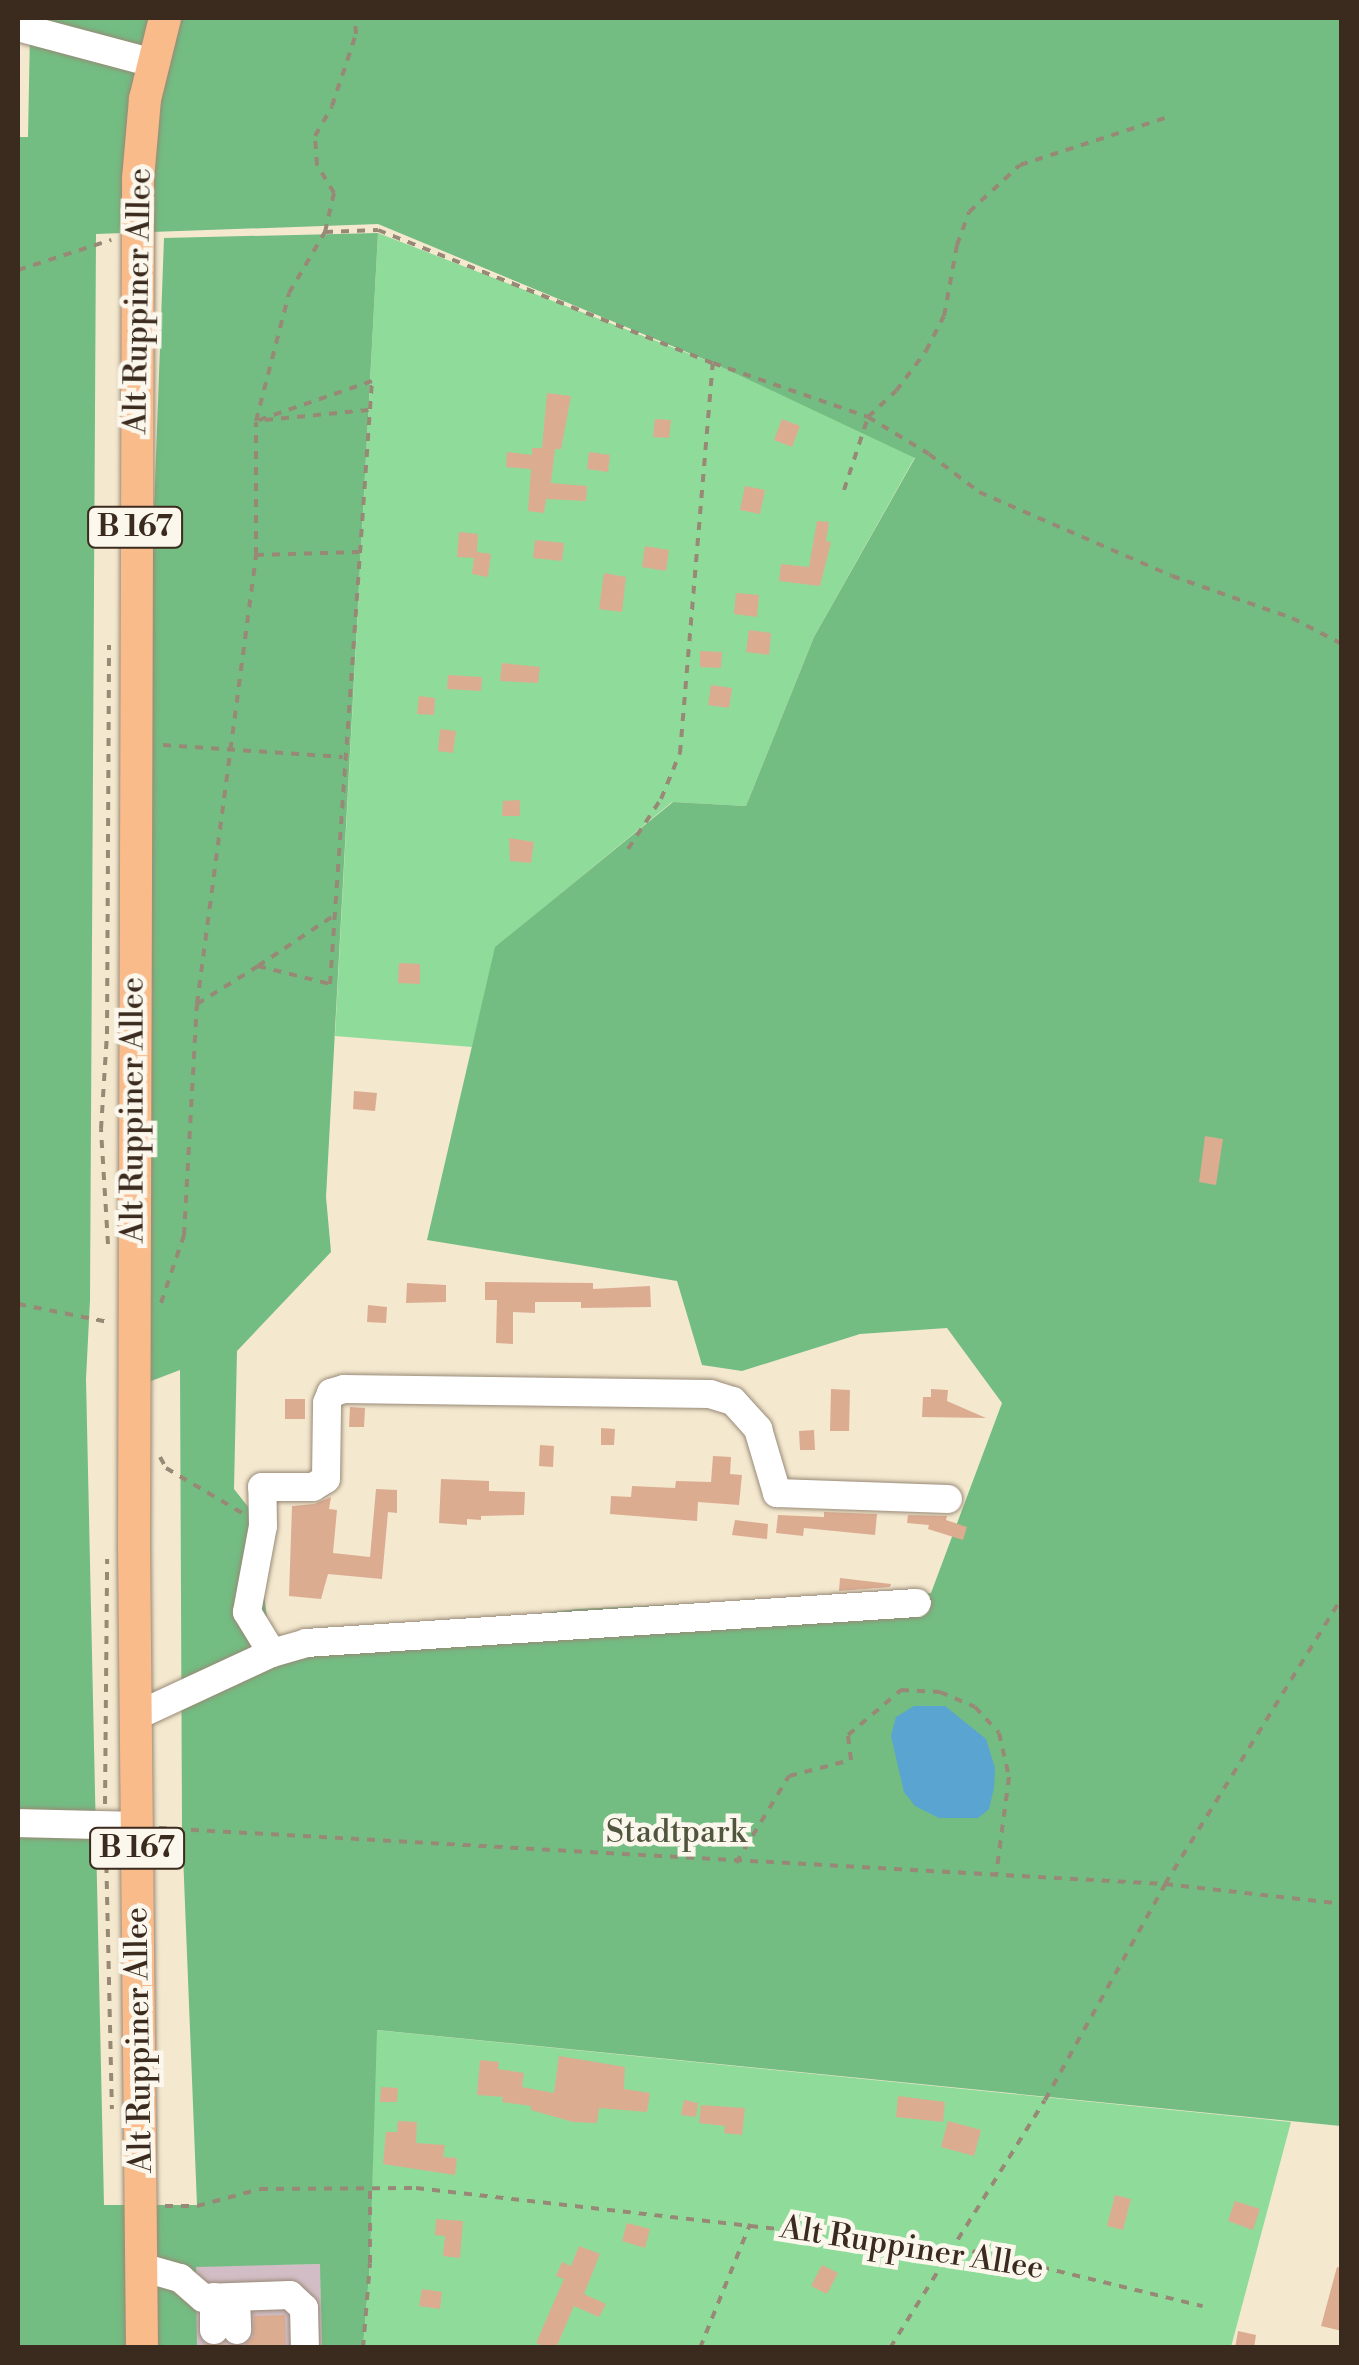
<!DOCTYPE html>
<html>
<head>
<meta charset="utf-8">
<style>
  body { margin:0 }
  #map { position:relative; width:1359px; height:2365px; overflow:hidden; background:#f4e8cf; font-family:"Libre Bodoni",serif }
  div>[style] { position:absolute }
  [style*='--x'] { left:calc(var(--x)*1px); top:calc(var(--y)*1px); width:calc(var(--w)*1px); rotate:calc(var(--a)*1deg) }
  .industrial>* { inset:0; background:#d2bdc6 }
  .green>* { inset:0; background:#8fdc9a }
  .forest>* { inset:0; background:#73bc82 }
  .water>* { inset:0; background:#59a4d1 }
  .building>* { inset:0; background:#dcac91 }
  .path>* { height:4px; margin-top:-2px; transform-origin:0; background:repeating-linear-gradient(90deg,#988976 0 8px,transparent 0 16px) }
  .roads { filter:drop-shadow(0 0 2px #988976) drop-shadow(0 0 2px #988976) }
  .minor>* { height:28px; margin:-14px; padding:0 14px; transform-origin:14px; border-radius:14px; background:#fff }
  .major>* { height:32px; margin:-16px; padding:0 16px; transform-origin:16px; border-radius:16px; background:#fabb8b }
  span { translate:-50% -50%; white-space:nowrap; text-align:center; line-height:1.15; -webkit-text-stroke:9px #fbf7ec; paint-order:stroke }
  .shield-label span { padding:2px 8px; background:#fbf7ec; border:2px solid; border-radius:8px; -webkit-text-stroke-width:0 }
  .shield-label { font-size:30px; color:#3b2a1e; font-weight:700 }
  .street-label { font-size:32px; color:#3b2a1e }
  .park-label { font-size:32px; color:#50563d }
  .frame { position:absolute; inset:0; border:20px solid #3b2a1e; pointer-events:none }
</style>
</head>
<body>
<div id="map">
  <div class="industrial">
    <i style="clip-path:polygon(321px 2264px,322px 2347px,197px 2347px,195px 2266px)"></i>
  </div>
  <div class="green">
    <i style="clip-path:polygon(378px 233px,713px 363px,915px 457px,814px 637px,746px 806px,672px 802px,496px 947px,472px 1047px,335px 1036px)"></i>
    <i style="clip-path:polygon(376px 2030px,1291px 2122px,1231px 2347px,363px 2348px,370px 2263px)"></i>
  </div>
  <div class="forest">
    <i style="clip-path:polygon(evenodd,18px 18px,1341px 18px,1341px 2126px,377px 2030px,370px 2263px,363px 2347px,322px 2347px,320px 2264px,196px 2267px,197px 2347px,18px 2347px,18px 137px,28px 137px,30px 32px,18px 18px,378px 224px,713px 363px,915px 458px,814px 637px,746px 806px,673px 802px,495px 947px,427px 1240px,677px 1281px,702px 1365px,742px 1371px,860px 1334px,947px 1328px,1002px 1403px,931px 1593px,577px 1609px,271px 1647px,253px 1513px,234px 1489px,237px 1351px,331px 1252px,326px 1197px,378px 233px,164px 238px,145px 756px,138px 1386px,180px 1370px,182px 1829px,197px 2205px,104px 2205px,86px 1379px,90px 1300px,96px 234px,378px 224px)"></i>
  </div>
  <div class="water">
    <i style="clip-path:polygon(914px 1706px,945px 1706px,986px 1739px,995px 1768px,994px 1788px,989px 1809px,978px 1818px,939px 1818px,915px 1806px,904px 1792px,891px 1736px,896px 1717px)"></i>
  </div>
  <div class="building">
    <i style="clip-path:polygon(547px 393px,571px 396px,561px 449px,555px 449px,551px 483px,587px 486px,586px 501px,546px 499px,544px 513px,528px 511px,531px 469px,506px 467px,507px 452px,532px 455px,532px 448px,542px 448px)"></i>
    <i style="clip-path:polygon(655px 419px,671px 420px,669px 438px,653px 437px)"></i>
    <i style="clip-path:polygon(782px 419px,800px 426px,792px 447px,774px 440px)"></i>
    <i style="clip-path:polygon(589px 452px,610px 455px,608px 472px,587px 469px)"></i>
    <i style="clip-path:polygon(745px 486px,765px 490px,760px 514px,740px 510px)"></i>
    <i style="clip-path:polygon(817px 521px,829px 522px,826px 541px,831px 542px,820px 586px,779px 581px,781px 564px,809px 567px)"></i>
    <i style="clip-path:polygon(459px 532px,478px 534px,477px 552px,491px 554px,488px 577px,472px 574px,474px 558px,457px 557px)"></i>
    <i style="clip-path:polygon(535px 540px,564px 543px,562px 561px,533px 558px)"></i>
    <i style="clip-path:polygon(645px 546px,669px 550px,666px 571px,642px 567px)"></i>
    <i style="clip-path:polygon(604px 573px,626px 577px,622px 612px,599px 609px)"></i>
    <i style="clip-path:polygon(736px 593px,759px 595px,757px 617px,734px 614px)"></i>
    <i style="clip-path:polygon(749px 630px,771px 633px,769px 655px,746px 652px)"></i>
    <i style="clip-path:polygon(700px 651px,722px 652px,721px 668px,700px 667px)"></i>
    <i style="clip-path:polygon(502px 663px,540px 667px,538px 683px,500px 681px)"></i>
    <i style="clip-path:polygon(448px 675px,482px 677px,481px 691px,447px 689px)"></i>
    <i style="clip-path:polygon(711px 685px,732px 688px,729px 708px,708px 705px)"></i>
    <i style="clip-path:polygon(419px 696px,435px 698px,434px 715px,417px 714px)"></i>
    <i style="clip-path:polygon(440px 729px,456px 731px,453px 753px,438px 751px)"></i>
    <i style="clip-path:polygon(520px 800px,520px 816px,502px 816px,503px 801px)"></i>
    <i style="clip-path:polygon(509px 838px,534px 842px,531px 863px,510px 861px)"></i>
    <i style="clip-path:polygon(399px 963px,420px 964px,420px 984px,398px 983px)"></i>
    <i style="clip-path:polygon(354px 1091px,377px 1093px,375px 1111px,353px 1109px)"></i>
    <i style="clip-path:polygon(1205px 1136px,1223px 1139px,1216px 1185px,1199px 1182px)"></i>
    <i style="clip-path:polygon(485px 1282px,593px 1283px,593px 1289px,650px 1286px,651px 1307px,581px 1308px,581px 1302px,535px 1302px,535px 1313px,513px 1312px,513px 1344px,496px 1343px,497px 1300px,485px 1300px)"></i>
    <i style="clip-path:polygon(407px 1283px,446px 1285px,446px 1302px,406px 1303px)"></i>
    <i style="clip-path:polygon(368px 1305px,387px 1307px,386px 1323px,367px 1322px)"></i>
    <i style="clip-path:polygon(831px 1389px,850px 1390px,849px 1431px,830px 1431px)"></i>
    <i style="clip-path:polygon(931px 1389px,948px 1390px,947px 1401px,986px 1418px,922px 1417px,923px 1397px,931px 1397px)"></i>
    <i style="clip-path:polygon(285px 1399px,305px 1399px,305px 1419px,285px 1419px)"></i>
    <i style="clip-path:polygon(350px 1407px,365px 1408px,364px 1427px,349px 1427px)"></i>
    <i style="clip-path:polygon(601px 1428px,615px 1429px,614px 1445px,601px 1445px)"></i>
    <i style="clip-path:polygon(814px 1430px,815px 1450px,800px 1450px,799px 1431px)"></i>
    <i style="clip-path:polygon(540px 1445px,554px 1446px,553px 1467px,539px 1466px)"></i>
    <i style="clip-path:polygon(713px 1456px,731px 1457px,730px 1474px,742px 1475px,739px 1505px,698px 1502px,697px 1521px,610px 1514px,611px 1496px,631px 1497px,632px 1486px,675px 1488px,676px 1481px,711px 1482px)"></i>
    <i style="clip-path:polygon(441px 1479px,489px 1481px,489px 1491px,525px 1492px,524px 1515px,481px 1516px,481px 1520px,467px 1519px,467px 1525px,439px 1523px)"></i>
    <i style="clip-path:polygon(376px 1489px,397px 1490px,397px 1513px,388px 1512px,382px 1579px,328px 1574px,321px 1599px,289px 1596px,292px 1506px,314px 1504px,331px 1497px,329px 1509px,337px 1510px,333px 1553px,370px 1557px)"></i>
    <i style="clip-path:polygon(824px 1512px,877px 1514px,875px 1535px,804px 1528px,803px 1536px,776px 1533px,778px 1515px,824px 1517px)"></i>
    <i style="clip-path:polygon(908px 1515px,947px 1516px,946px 1520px,967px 1527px,963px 1540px,928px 1529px,929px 1525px,907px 1523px)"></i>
    <i style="clip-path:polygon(735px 1520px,768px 1524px,767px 1539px,732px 1535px)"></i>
    <i style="clip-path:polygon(840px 1578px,891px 1584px,890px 1587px,839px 1591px)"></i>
    <i style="clip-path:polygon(559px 2056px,625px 2067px,624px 2089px,650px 2093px,647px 2112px,599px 2108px,597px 2123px,573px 2122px,531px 2110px,531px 2106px,502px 2102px,503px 2097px,477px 2095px,480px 2060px,499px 2062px,498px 2069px,524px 2073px,522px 2087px,554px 2093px)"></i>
    <i style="clip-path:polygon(381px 2087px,398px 2088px,397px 2102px,380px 2102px)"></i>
    <i style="clip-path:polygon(898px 2096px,945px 2102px,943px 2122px,896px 2117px)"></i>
    <i style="clip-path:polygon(684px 2100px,698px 2103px,696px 2117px,681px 2115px)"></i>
    <i style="clip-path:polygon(701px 2105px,745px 2108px,742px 2135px,724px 2133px,725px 2126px,699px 2123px)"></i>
    <i style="clip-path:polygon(398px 2121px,417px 2122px,416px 2143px,445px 2145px,443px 2157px,457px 2158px,455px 2175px,383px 2164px,386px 2132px,397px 2132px)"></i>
    <i style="clip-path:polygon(948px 2121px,981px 2130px,974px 2156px,941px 2147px)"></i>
    <i style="clip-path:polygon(1115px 2195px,1131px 2199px,1123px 2230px,1107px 2226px)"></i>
    <i style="clip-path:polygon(1235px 2201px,1260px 2209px,1253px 2230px,1228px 2221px)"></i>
    <i style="clip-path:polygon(436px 2219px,463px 2221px,460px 2258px,443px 2256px,445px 2236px,435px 2235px)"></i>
    <i style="clip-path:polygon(627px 2223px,650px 2229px,645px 2248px,622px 2241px)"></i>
    <i style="clip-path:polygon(579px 2246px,600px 2254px,584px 2294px,606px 2304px,599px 2317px,574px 2306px,556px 2348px,548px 2348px,536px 2343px,564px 2279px,556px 2276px,562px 2262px,571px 2266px)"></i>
    <i style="clip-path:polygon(822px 2265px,838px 2273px,827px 2294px,811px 2286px)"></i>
    <i style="clip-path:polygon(1337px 2267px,1342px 2268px,1342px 2331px,1321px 2326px)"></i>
    <i style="clip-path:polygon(422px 2289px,442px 2292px,440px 2309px,419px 2306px)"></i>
    <i style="clip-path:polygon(285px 2315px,286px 2348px,204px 2348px,204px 2344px,245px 2345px,253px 2337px,254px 2316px)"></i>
    <i style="clip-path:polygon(1238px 2331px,1256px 2335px,1254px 2348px,1235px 2348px)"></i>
  </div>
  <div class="path">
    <i style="--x:325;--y:232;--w:40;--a:-77"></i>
    <i style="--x:334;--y:193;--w:33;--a:-121"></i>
    <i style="--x:317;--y:165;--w:29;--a:-94"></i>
    <i style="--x:315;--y:136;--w:34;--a:-60"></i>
    <i style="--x:332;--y:106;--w:76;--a:-71.6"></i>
    <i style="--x:356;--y:34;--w:16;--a:-94"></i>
    <i style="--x:18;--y:270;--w:98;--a:-17.9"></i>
    <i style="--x:265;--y:420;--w:104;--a:-5.5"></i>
    <i style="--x:844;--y:490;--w:77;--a:-71.8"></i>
    <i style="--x:868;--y:417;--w:38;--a:-43"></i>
    <i style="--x:896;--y:391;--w:50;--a:-53.1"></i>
    <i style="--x:926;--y:351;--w:39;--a:-63"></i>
    <i style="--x:944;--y:316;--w:72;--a:-79.6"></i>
    <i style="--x:957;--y:245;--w:35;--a:-70"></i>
    <i style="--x:969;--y:212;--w:69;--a:-42.7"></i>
    <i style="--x:1020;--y:165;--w:156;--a:-18"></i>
    <i style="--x:256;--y:555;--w:103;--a:-1.7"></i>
    <i style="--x:163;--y:745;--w:180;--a:3.8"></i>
    <i style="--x:628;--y:849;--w:60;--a:-56.6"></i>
    <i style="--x:661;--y:799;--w:50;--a:-67.6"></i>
    <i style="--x:680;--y:753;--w:391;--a:-85.2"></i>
    <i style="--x:258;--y:966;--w:90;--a:-33.7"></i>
    <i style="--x:197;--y:1004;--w:453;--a:-82.5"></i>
    <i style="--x:256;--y:555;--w:133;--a:-90"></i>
    <i style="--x:108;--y:1244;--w:115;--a:-93.5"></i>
    <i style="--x:101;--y:1129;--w:95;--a:-86.4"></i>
    <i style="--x:107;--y:1034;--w:389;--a:-89.7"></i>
    <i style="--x:161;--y:1303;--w:72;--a:-71.3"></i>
    <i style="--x:184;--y:1235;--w:231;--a:-86.8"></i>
    <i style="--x:197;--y:1004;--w:72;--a:-31.9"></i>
    <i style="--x:258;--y:966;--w:74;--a:14"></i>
    <i style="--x:330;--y:984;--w:604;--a:-86.02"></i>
    <i style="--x:372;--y:381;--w:123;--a:161"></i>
    <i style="--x:256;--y:421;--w:132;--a:-75.5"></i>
    <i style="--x:289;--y:293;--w:71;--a:-59.5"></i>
    <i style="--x:325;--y:232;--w:53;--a:-2.2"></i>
    <i style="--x:378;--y:230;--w:360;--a:21.7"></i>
    <i style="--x:713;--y:363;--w:164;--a:19.2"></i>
    <i style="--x:868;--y:417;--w:71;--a:31.2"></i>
    <i style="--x:929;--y:454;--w:63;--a:37.2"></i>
    <i style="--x:979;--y:492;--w:210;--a:23.5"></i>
    <i style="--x:1172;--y:576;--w:127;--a:19.3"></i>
    <i style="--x:1292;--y:618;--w:56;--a:27.5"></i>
    <i style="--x:18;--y:1304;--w:92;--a:11.3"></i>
    <i style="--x:160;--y:1457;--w:13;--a:61"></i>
    <i style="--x:166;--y:1468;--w:88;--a:30.6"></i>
    <i style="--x:105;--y:1804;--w:245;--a:-89.5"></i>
    <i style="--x:159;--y:1828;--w:1008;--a:3.19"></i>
    <i style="--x:1165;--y:1884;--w:178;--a:6.4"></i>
    <i style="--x:106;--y:1849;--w:260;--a:88.7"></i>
    <i style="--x:736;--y:1863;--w:102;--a:-58.7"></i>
    <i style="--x:789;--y:1776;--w:64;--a:-14.5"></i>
    <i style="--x:851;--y:1760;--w:25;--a:-97"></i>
    <i style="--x:848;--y:1735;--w:70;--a:-40.3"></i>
    <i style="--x:901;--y:1690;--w:39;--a:3"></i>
    <i style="--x:940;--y:1692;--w:38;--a:23"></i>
    <i style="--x:975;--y:1707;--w:35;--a:47"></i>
    <i style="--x:999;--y:1733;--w:45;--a:77.2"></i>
    <i style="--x:1009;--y:1777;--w:100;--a:97.5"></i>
    <i style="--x:165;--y:2206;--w:32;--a:0"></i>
    <i style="--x:197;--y:2206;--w:65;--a:-15.1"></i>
    <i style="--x:260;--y:2189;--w:156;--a:-0.4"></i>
    <i style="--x:416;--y:2188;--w:567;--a:6.49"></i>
    <i style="--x:979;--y:2252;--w:230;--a:13.6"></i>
    <i style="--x:363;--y:2348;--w:85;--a:-85.3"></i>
    <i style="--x:370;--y:2263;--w:76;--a:-90"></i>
    <i style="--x:700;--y:2348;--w:134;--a:-68"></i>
    <i style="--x:890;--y:2348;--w:292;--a:-58"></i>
    <i style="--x:1045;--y:2100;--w:247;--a:-60.9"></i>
    <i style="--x:1165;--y:1884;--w:337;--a:-58.3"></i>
  </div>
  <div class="roads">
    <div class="minor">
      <i style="--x:18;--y:27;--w:140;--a:14.9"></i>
      <i style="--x:272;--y:1653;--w:48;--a:-121.4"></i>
      <i style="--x:247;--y:1612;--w:87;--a:-79.5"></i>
      <i style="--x:263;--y:1526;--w:39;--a:-91"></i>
      <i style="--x:262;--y:1487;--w:51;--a:0"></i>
      <i style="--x:313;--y:1487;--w:15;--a:-32"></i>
      <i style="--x:326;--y:1479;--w:76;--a:-89.2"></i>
      <i style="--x:327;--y:1403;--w:11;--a:-68"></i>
      <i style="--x:331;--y:1393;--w:14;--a:-17"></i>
      <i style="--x:344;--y:1389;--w:366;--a:0.8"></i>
      <i style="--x:710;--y:1394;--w:24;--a:17"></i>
      <i style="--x:733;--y:1401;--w:38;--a:48"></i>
      <i style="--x:758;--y:1429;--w:67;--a:73.5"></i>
      <i style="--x:777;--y:1493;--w:171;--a:2"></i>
      <i style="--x:136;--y:1716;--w:150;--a:-24.9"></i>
      <i style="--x:272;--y:1653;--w:35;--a:-16"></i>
      <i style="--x:306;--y:1643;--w:612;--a:-3.75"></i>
      <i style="--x:18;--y:1823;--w:119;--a:1.4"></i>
      <i style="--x:141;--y:2267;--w:41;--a:15.8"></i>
      <i style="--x:180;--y:2278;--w:30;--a:41"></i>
      <i style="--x:203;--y:2298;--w:87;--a:-2"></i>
      <i style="--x:290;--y:2295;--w:19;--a:43"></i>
      <i style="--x:304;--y:2308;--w:40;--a:88.6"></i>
      <i style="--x:214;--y:2297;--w:33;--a:90"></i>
      <i style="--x:236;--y:2297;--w:33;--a:88"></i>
    </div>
    <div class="major">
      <i style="--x:142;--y:2348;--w:800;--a:-90.57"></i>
      <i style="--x:134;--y:1548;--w:1369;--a:-89.83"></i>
      <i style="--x:138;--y:179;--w:80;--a:-85"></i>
      <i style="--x:145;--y:99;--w:83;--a:-76.1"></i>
    </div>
  </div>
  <div class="shield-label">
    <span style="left:135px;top:527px">B 167</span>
    <span style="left:137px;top:1848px">B 167</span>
  </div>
  <div class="street-label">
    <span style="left:138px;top:301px;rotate:-89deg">Alt Ruppiner Allee</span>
    <span style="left:133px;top:1110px;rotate:-90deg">Alt Ruppiner Allee</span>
    <span style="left:139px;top:2040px;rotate:-91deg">Alt Ruppiner Allee</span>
    <span style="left:912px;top:2248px;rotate:9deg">Alt Ruppiner Allee</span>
  </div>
  <div class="park-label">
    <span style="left:676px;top:1832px">Stadtpark</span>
  </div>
  <div class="frame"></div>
</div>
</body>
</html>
